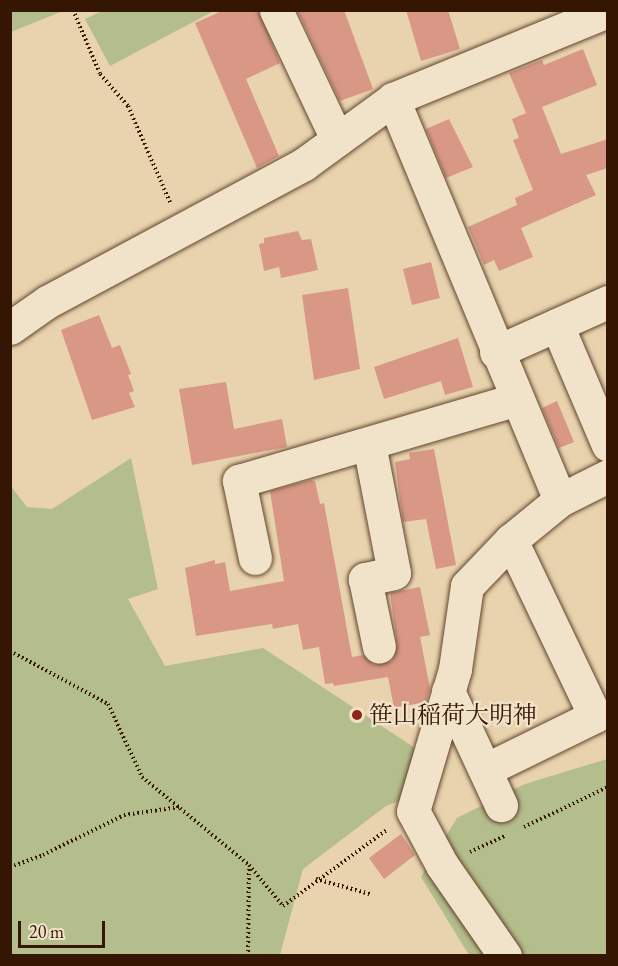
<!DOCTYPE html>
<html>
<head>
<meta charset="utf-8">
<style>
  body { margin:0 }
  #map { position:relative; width:618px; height:966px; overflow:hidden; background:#e9d3ae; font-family:"EB Garamond","Noto Serif JP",serif }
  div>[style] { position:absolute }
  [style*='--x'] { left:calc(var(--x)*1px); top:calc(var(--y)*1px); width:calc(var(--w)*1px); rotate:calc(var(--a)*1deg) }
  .green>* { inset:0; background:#b4bd8c }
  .building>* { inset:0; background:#d89885 }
  .path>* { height:4px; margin-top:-2px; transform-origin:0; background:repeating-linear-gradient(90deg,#351602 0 1.5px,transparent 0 4.5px) }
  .roads { filter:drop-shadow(0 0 2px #62452d) drop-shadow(0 0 2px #62452d) }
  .minor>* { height:33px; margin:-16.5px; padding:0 16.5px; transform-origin:16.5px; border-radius:16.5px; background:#f1e2ca }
  .dots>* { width:16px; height:16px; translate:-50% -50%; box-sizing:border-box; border:3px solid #f1e2ca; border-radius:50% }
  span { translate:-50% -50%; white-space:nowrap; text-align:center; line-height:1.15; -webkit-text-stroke:4.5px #f1e2ca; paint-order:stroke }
  .poi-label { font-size:24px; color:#351602 }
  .left { translate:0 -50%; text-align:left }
  .frame { position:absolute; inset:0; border:12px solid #351602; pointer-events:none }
  .scale { position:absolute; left:18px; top:921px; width:87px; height:27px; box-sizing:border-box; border:3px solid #351602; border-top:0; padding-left:8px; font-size:18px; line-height:21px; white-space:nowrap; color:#351602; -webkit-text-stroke:4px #f1e2ca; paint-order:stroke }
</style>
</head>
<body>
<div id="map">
  <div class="green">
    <i style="clip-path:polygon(11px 10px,63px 10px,63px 11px,11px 32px)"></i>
    <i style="clip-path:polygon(102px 11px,102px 10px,214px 11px,110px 66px,85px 19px)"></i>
    <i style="clip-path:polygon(131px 458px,158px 589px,128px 599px,165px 666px,263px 648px,415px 748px,436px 787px,386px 806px,303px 869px,280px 955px,11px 955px,10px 485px,27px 507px,52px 509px)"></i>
    <i style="clip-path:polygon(607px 759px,607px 955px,469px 955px,421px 877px,457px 818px,525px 784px)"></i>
  </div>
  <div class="building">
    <i style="clip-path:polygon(224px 10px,258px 10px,280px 63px,246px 79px,279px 156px,257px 168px,195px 23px)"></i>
    <i style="clip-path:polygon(297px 10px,344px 10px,373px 89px,340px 101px)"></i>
    <i style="clip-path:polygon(406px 10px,448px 10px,460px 49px,421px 61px)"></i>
    <i style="clip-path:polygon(583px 49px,597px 85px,542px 107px,561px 154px,608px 139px,608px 168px,586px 175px,596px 195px,521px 228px,533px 257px,499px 271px,494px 260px,484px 265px,468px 227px,517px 205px,515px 198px,533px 190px,513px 140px,519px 138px,512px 119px,526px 113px,509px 73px,542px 60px,544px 65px)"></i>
    <i style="clip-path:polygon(449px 119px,473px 167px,446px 178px,426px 129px)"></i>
    <i style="clip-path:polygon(298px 231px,302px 240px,311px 239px,318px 270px,281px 278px,279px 267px,264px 271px,259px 244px,264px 243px,264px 238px)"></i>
    <i style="clip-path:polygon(431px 262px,440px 298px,412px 305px,403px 269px)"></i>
    <i style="clip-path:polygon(348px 288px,360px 369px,314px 380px,302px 295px)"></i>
    <i style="clip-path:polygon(99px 315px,112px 348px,120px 345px,131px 374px,128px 375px,134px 391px,129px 393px,135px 407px,92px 420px,61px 330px)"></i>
    <i style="clip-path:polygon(458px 338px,473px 387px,445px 395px,441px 381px,384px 399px,374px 367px)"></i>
    <i style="clip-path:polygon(226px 382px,234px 429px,282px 419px,287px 447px,192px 465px,179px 389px)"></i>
    <i style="clip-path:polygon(557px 401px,574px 442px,559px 448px,542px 408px)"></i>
    <i style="clip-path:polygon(434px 449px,456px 565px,436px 569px,426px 519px,403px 522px,395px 462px,410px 459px,409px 453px)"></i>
    <i style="clip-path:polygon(311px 480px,315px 481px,320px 504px,324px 503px,352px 657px,363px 655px,374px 665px,392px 661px,397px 644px,390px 593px,420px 587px,430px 635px,420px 637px,430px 688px,426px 702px,394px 708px,388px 677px,334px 686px,333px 683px,325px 684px,319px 647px,303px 650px,298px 624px,273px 629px,272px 624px,196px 636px,185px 568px,215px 560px,215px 564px,225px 562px,230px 591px,284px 581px,270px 491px)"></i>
    <i style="clip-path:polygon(401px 834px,415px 855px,384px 879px,369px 858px)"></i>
  </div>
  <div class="path">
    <i style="--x:73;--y:10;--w:69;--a:67.1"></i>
    <i style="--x:100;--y:74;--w:43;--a:48.8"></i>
    <i style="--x:128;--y:106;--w:105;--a:66.4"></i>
    <i style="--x:10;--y:651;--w:111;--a:28.4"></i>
    <i style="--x:108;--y:704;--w:81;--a:65"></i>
    <i style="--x:142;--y:777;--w:139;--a:39.4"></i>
    <i style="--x:249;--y:865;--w:53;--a:50.3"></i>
    <i style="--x:283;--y:906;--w:130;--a:-36.3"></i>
    <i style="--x:524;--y:827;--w:93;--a:-25.5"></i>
    <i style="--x:470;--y:852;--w:38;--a:-25"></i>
    <i style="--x:10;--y:867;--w:35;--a:-20"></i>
    <i style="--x:43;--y:855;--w:90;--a:-26.3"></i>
    <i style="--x:124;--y:815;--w:56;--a:-8.3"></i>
    <i style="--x:316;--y:879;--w:56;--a:15.5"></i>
    <i style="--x:248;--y:956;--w:90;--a:-89.4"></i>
  </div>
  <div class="roads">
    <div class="minor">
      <i style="--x:276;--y:10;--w:143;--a:64.7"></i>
      <i style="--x:393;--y:99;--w:434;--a:67.4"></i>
      <i style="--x:560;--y:500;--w:54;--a:-26.6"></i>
      <i style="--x:557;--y:325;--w:130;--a:67"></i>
      <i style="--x:10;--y:328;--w:45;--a:-35.1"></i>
      <i style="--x:47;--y:302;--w:292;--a:-28.2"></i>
      <i style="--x:304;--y:164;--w:110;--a:-36.1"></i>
      <i style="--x:393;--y:99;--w:232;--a:-22.3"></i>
      <i style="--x:496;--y:352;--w:123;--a:-24.1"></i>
      <i style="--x:369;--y:444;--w:131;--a:79"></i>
      <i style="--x:394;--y:573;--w:30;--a:168"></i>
      <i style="--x:365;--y:579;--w:69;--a:78.4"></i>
      <i style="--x:255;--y:558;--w:79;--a:-101.7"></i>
      <i style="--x:239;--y:481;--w:290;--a:-16.4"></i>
      <i style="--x:448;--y:691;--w:126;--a:65.1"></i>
      <i style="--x:485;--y:770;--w:123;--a:-26.1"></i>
      <i style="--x:595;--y:716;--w:195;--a:-115.5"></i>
      <i style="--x:505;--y:956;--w:111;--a:-124.7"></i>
      <i style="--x:442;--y:865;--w:61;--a:-118.2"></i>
      <i style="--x:413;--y:811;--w:148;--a:-73.5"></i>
      <i style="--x:455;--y:669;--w:84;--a:-81.8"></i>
      <i style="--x:467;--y:586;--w:64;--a:-46.3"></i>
      <i style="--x:511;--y:540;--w:63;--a:-39.2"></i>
    </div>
  </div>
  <div class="dots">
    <i style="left:357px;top:715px;background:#8f2418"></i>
  </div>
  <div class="poi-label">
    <span class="left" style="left:369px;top:715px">笹山稲荷大明神</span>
  </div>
  <div class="frame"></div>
  <div class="scale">20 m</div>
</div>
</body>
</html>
